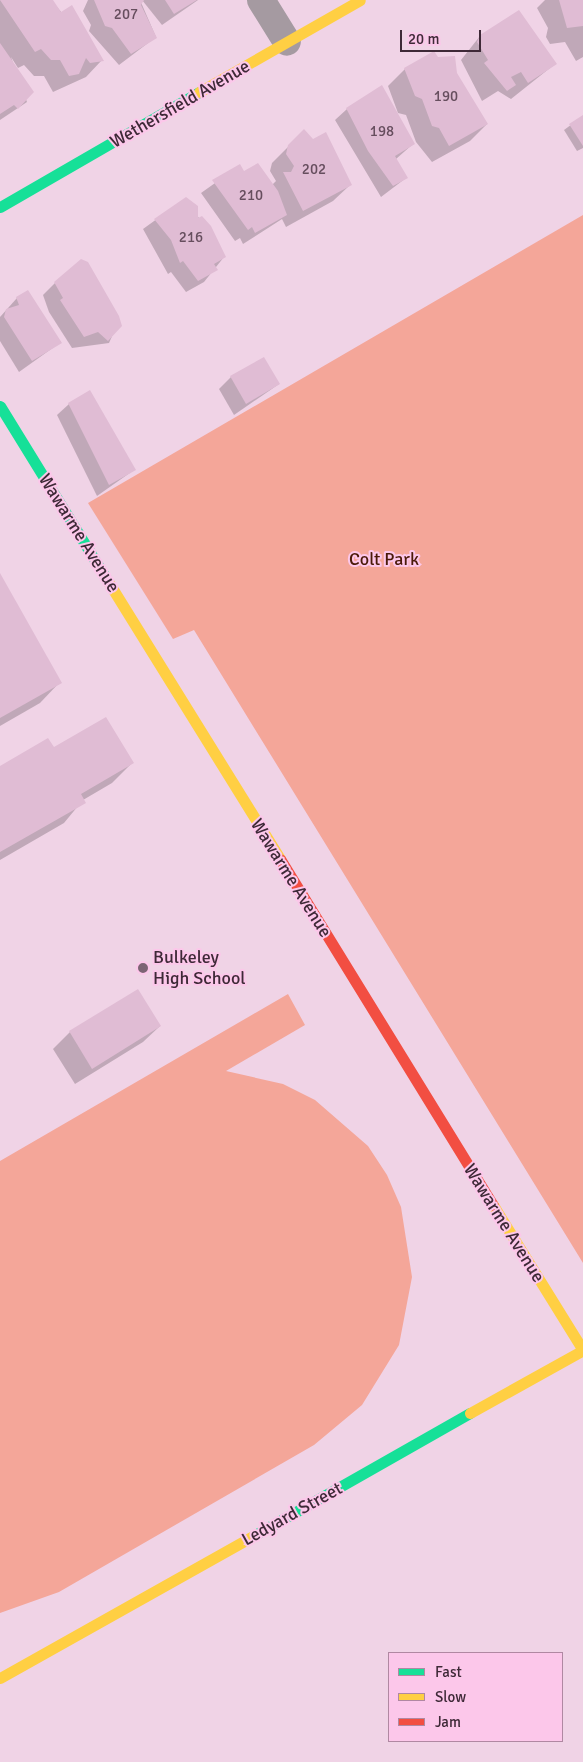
<!DOCTYPE html>
<html>
<head>
<meta charset="utf-8">
<style>
  body { margin:0 }
  #map { position:relative; width:583px; height:1762px; overflow:hidden; background:#f0d3e6; font-family:Signika,sans-serif }
  div>[style] { position:absolute }
  [style*='--x'] { left:calc(var(--x)*1px); top:calc(var(--y)*1px); width:calc(var(--w)*1px); rotate:calc(var(--a)*1deg) }
  .green>* { inset:0; background:#f4a699 }
  .shadow>* { inset:0; background:#0003 }
  .building>* { inset:0; background:#e0bcd4 }
  .street>* { height:28px; margin:-14px; padding:0 14px; transform-origin:14px; border-radius:14px; background:#a59aa1 }
  .fast>* { height:11px; margin:-5.5px; padding:0 5.5px; transform-origin:5.5px; border-radius:5.5px; background:#16e098 }
  .slow>* { height:11px; margin:-5.5px; padding:0 5.5px; transform-origin:5.5px; border-radius:5.5px; background:#ffcf43 }
  .jam>* { height:11px; margin:-5.5px; padding:0 5.5px; transform-origin:5.5px; border-radius:5.5px; background:#f24e42 }
  .dots>* { width:14px; height:14px; translate:-50% -50%; box-sizing:border-box; border:2px solid #fcc7ea; border-radius:50% }
  span { translate:-50% -50%; white-space:nowrap; text-align:center; line-height:1.15; -webkit-text-stroke:4px #fcc7ea; paint-order:stroke }
  .number-label { font-size:15px; color:#664e5e }
  .number-label span { -webkit-text-stroke-width:0 }
  .street-label { font-size:18px; color:#3e2937 }
  .park-label { font-size:18px; color:#491907 }
  .poi-label { font-size:18px; color:#3e2937 }
  .left { translate:0 -50%; text-align:left }
  .legend { position:absolute; left:388px; top:1652px; width:175px; height:90px; box-sizing:border-box; background:#fcc7ea; border:1px solid #b088a2; margin:0; padding:6px 9px; list-style:none; font-size:15px; color:#3e2937 }
  .legend li { display:flex; align-items:center; gap:10px; height:25px }
  .legend b { width:25px; border:1px solid #b088a2 }
  .scale { position:absolute; left:400px; top:30px; width:81px; height:22px; box-sizing:border-box; border:2px solid #3e2937; border-top:0; padding-left:6px; font-size:15px; line-height:18px; white-space:nowrap; color:#3e2937; -webkit-text-stroke:4px #fcc7ea; paint-order:stroke }
</style>
</head>
<body>
<div id="map">
  <div class="green">
    <i style="clip-path:polygon(583px 215px,583px 1263px,194px 630px,173px 639px,88px 503px)"></i>
    <i style="clip-path:polygon(288px 994px,305px 1025px,226px 1071px,283px 1084px,315px 1100px,368px 1146px,387px 1175px,401px 1207px,412px 1277px,399px 1345px,362px 1405px,314px 1445px,59px 1592px,0 1613px,0 1161px)"></i>
  </div>
  <div class="shadow">
    <i style="clip-path:polygon(0 0,51px 0,102px 60px,86px 77px,53px 92px,44px 76px,34px 76px,24px 65px,18px 68px,11px 57px,27px 102px,0 120px)"></i>
    <i style="clip-path:polygon(140px 0,156px 37px,119px 65px,89px 31px,91px 25px,83px 11px,88px 0)"></i>
    <i style="clip-path:polygon(142px 0,198px 0,162px 25px)"></i>
    <i style="clip-path:polygon(545px 0,583px 0,583px 57px,576px 61px,565px 42px,550px 44px,546px 37px,548px 28px,537px 8px)"></i>
    <i style="clip-path:polygon(480px 36px,555px 64px,511px 99px,498px 91px,482px 101px,461px 60px)"></i>
    <i style="clip-path:polygon(437px 59px,456px 73px,487px 124px,470px 141px,432px 162px,416px 142px,406px 115px,398px 113px,388px 86px,405px 69px)"></i>
    <i style="clip-path:polygon(347px 109px,413px 144px,396px 159px,406px 178px,381px 197px,335px 120px)"></i>
    <i style="clip-path:polygon(583px 116px,583px 148px,577px 151px,564px 130px)"></i>
    <i style="clip-path:polygon(304px 131px,350px 185px,333px 201px,286px 227px,282px 219px,243px 244px,240px 238px,235px 241px,201px 193px,239px 166px,243px 173px,272px 185px,276px 181px,270px 171px,272px 163px)"></i>
    <i style="clip-path:polygon(186px 198px,224px 257px,204px 282px,186px 292px,171px 272px,168px 274px,143px 229px)"></i>
    <i style="clip-path:polygon(55px 283px,113px 334px,109px 343px,72px 348px,49px 312px,43px 295px)"></i>
    <i style="clip-path:polygon(17px 298px,61px 342px,19px 372px,0 341px,0 317px)"></i>
    <i style="clip-path:polygon(231px 377px,279px 384px,234px 415px,219px 389px)"></i>
    <i style="clip-path:polygon(69px 404px,134px 470px,97px 496px,57px 415px)"></i>
    <i style="clip-path:polygon(0 576px,60px 682px,40px 703px,0 726px)"></i>
    <i style="clip-path:polygon(53px 749px,132px 763px,112px 783px,83px 800px,64px 823px,0 860px,0 767px)"></i>
    <i style="clip-path:polygon(160px 1026px,143px 1042px,75px 1084px,53px 1049px,70px 1032px)"></i>
  </div>
  <div class="building">
    <i style="clip-path:polygon(0 0,53px 0,61px 12px,72px 5px,104px 61px,90px 63px,86px 58px,79px 74px,69px 76px,60px 60px,51px 60px,41px 49px,35px 52px)"></i>
    <i style="clip-path:polygon(94px 0,144px 0,141px 5px,157px 38px,131px 54px,112px 28px,105px 26px)"></i>
    <i style="clip-path:polygon(165px 0,197px 0,174px 14px)"></i>
    <i style="clip-path:polygon(559px 0,583px 0,583px 26px,567px 28px)"></i>
    <i style="clip-path:polygon(519px 10px,557px 64px,528px 83px,521px 72px,511px 77px,516px 85px,507px 91px,484px 63px,488px 60px,477px 42px,480px 35px)"></i>
    <i style="clip-path:polygon(0 43px,34px 92px,18px 109px,14px 105px,0 114px)"></i>
    <i style="clip-path:polygon(434px 51px,438px 57px,455px 56px,457px 73px,488px 124px,449px 146px,439px 128px,432px 126px,422px 99px,415px 96px,404px 68px)"></i>
    <i style="clip-path:polygon(382px 85px,415px 144px,395px 156px,408px 178px,393px 186px,368px 151px,346px 108px)"></i>
    <i style="clip-path:polygon(583px 115px,583px 146px,569px 124px)"></i>
    <i style="clip-path:polygon(304px 129px,313px 139px,326px 132px,352px 185px,303px 211px,283px 172px,291px 172px,294px 166px,286px 154px,288px 145px)"></i>
    <i style="clip-path:polygon(258px 163px,278px 191px,287px 215px,255px 233px,252px 227px,248px 230px,212px 180px,240px 164px,244px 171px)"></i>
    <i style="clip-path:polygon(186px 197px,198px 206px,198px 218px,202px 216px,211px 226px,226px 257px,214px 264px,218px 270px,198px 281px,183px 261px,180px 263px,171px 240px,154px 219px)"></i>
    <i style="clip-path:polygon(81px 259px,88px 262px,119px 316px,122px 326px,108px 341px,98px 332px,84px 337px,60px 300px,63px 298px,54px 282px)"></i>
    <i style="clip-path:polygon(28px 290px,62px 343px,32px 361px,4px 317px,6px 309px,19px 305px,16px 297px)"></i>
    <i style="clip-path:polygon(264px 357px,280px 384px,246px 404px,230px 376px)"></i>
    <i style="clip-path:polygon(90px 390px,136px 470px,109px 485px,68px 403px)"></i>
    <i style="clip-path:polygon(0 573px,62px 683px,0 718px)"></i>
    <i style="clip-path:polygon(106px 717px,134px 763px,81px 794px,86px 803px,0 852px,0 766px,48px 738px,54px 747px)"></i>
    <i style="clip-path:polygon(138px 989px,161px 1026px,92px 1069px,69px 1031px)"></i>
  </div>
  <div class="street">
    <i style="--x:261;--y:0;--w:49;--a:58.2"></i>
  </div>
  <div class="fast">
    <i style="--x:0;--y:207;--w:230;--a:-30"></i>
    <i style="--x:0;--y:406;--w:208;--a:58.4"></i>
    <i style="--x:255;--y:1535;--w:247;--a:-29.6"></i>
  </div>
  <div class="slow">
    <i style="--x:199;--y:92;--w:185;--a:-29.7"></i>
    <i style="--x:109;--y:583;--w:325;--a:58.2"></i>
    <i style="--x:493;--y:1205;--w:171;--a:58.2"></i>
    <i style="--x:470;--y:1413;--w:129;--a:-29.1"></i>
    <i style="--x:0;--y:1678;--w:292;--a:-29.3"></i>
  </div>
  <div class="jam">
    <i style="--x:280;--y:859;--w:406;--a:58.4"></i>
  </div>
  <div class="dots">
    <i style="left:143px;top:968px;background:#7c6474"></i>
  </div>
  <div class="number-label">
    <span style="left:126px;top:15px">207</span>
    <span style="left:446px;top:97px">190</span>
    <span style="left:382px;top:132px">198</span>
    <span style="left:314px;top:170px">202</span>
    <span style="left:251px;top:196px">210</span>
    <span style="left:191px;top:238px">216</span>
  </div>
  <div class="street-label">
    <span style="left:180px;top:104px;rotate:-30deg">Wethersfield Avenue</span>
    <span style="left:79px;top:533px;rotate:58deg">Wawarme Avenue</span>
    <span style="left:291px;top:878px;rotate:58deg">Wawarme Avenue</span>
    <span style="left:504px;top:1223px;rotate:58deg">Wawarme Avenue</span>
    <span style="left:292px;top:1514px;rotate:-29deg">Ledyard Street</span>
  </div>
  <div class="park-label">
    <span style="left:384px;top:559px">Colt Park</span>
  </div>
  <div class="poi-label">
    <span class="left" style="left:153px;top:968px">Bulkeley<br>High School</span>
  </div>
  <ul class="legend">
  <li><b style="height:6px;background:#16e098"></b>Fast</li>
  <li><b style="height:6px;background:#ffcf43"></b>Slow</li>
  <li><b style="height:6px;background:#f24e42"></b>Jam</li>
  </ul>
  <div class="scale">20 m</div>
</div>
</body>
</html>
